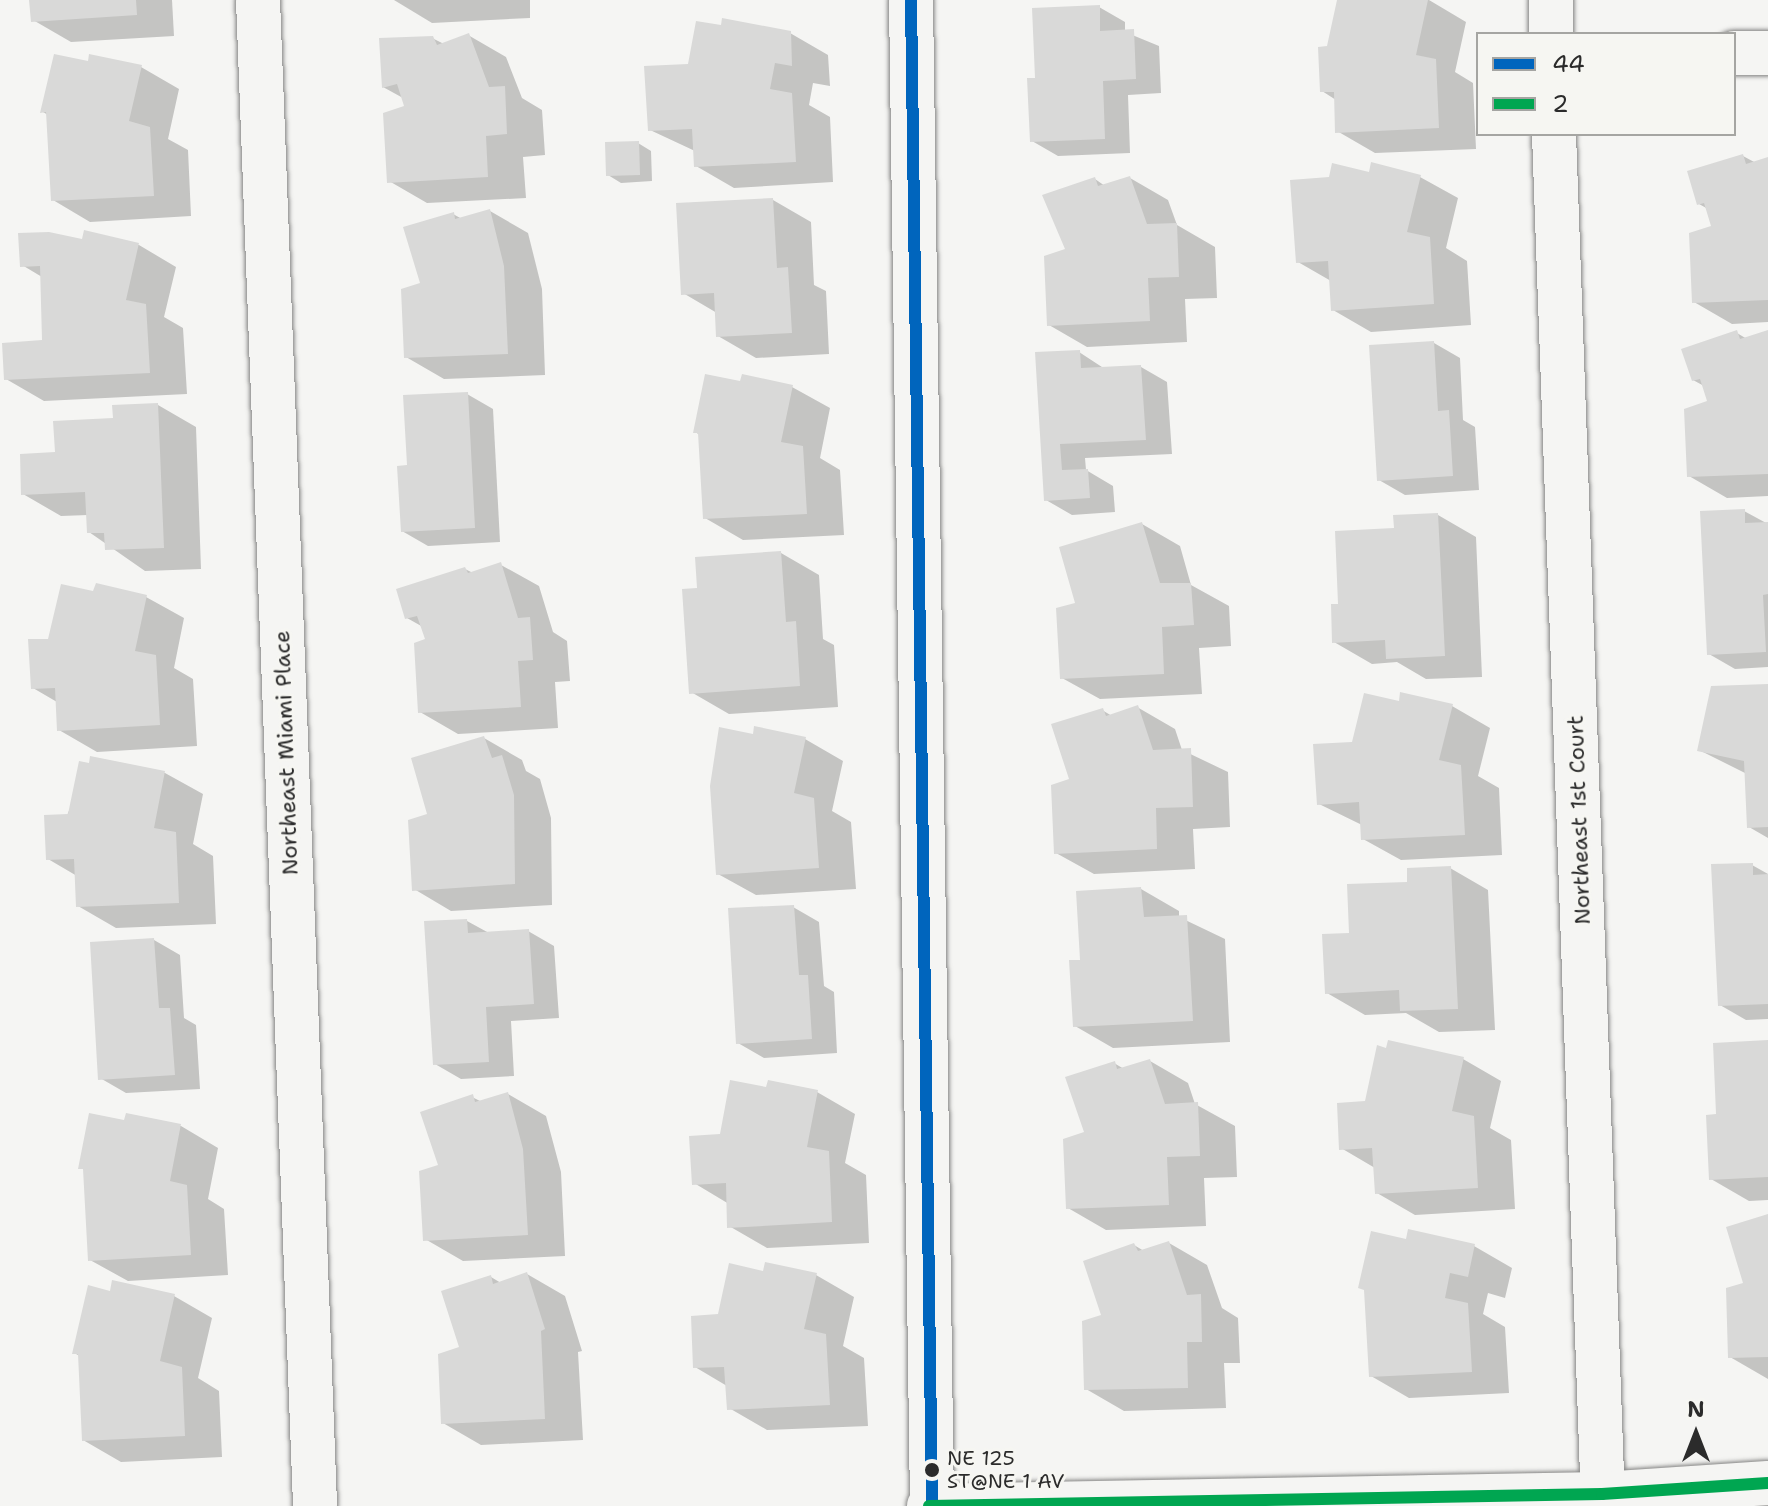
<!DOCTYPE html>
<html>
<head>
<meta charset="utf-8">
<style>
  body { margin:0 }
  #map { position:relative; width:1768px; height:1506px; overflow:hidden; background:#f5f5f3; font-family:"Shantell Sans",sans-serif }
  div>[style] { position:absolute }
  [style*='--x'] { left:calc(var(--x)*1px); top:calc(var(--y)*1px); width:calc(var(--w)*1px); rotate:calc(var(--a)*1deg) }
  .shadow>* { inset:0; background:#0003 }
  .building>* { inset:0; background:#d9d9d8 }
  .roads { filter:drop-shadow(0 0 2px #868685) drop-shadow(0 0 2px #868685) }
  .street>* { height:44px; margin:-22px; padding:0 22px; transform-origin:22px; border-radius:22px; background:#f5f5f3 }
  .primary>* { height:44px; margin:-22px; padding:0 22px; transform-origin:22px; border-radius:22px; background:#f5f5f3 }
  .bus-1>* { height:12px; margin:-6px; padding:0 6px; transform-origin:6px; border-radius:6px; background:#0065bd }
  .bus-2>* { height:12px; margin:-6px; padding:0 6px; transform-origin:6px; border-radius:6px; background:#00a651 }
  .dots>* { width:22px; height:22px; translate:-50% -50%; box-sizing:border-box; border:4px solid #f6f6f2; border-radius:50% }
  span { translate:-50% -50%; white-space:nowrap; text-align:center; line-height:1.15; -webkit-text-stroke:6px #f6f6f2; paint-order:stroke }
  .bus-label { font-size:20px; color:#2b2b2b }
  .left { translate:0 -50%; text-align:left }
  .street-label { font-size:22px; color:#2b2b2b }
  .legend { position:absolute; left:1476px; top:32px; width:260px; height:104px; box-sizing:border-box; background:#f6f6f2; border:2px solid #a5a5a2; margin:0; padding:10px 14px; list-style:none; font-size:24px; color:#2b2b2b }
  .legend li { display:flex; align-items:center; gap:16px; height:40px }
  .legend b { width:40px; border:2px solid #a5a5a2 }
  .north { position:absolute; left:1656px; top:1394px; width:80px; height:80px; -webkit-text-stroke:6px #f6f6f2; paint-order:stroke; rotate:0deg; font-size:22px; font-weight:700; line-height:32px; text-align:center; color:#2b2b2b }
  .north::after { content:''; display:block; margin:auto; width:28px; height:36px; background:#2b2b2b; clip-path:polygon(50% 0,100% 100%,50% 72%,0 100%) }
</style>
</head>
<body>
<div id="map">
  <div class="shadow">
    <i style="clip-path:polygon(31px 0,172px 0,174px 36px,71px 42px,33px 20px)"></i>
    <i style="clip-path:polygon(394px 0,530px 0,530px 18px,432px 23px)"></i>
    <i style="clip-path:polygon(1339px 0,1429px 0,1466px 22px,1455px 72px,1473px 83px,1476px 149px,1375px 153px,1337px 131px,1336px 100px,1322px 91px)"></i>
    <i style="clip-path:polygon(1099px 7px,1125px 22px,1125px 32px,1159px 46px,1161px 93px,1128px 95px,1130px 153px,1058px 156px,1032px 141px,1038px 80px)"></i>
    <i style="clip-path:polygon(790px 33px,828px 55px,830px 86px,813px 83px,809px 105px,830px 117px,833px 182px,734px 188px,696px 166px,695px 151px,650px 130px,690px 65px)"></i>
    <i style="clip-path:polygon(468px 35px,506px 57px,522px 98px,542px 110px,545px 155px,523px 157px,526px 198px,427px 203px,389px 181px,406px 108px,403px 98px,383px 87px,432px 38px,444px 44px)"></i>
    <i style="clip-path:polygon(89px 63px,141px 67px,179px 89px,168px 139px,188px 150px,191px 216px,90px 222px,53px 200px,48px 115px,43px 112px)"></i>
    <i style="clip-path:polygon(638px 143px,651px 151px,652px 181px,621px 183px,608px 175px)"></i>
    <i style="clip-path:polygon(1743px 156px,1756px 163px,1768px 159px,1768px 322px,1732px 324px,1694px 302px,1714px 228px,1708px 209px,1699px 204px)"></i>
    <i style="clip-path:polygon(1370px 174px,1420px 177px,1458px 198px,1446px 248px,1467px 261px,1471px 325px,1371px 332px,1333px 310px,1331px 281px,1298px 262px)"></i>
    <i style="clip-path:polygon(1130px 178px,1168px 200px,1177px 225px,1215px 247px,1217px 298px,1185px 299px,1187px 342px,1087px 347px,1049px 325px,1095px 179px,1105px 186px)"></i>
    <i style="clip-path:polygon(773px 200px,811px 222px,814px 285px,826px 291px,829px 354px,756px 358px,718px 336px,717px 313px,683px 293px)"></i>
    <i style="clip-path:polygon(490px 211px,528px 233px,542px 289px,545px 375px,444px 379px,406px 357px,423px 284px,453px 214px,462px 219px)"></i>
    <i style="clip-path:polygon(83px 242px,139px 245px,176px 267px,164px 317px,183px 328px,187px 394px,44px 401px,6px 379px,44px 342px,42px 277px,22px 265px)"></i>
    <i style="clip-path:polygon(1768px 332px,1768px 496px,1727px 498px,1689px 476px,1709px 403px,1704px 386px,1693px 380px,1737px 333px,1747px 339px)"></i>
    <i style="clip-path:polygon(1434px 343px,1460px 358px,1463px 420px,1475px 427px,1479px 490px,1405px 495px,1379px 480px)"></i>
    <i style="clip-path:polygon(1079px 352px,1105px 369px,1141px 367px,1167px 382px,1172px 454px,1085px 458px,1086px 470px,1113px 486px,1115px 512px,1072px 515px,1046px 500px)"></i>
    <i style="clip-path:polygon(742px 384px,792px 387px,830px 408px,820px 458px,840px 470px,844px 535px,743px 540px,705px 518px,700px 435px,695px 432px)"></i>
    <i style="clip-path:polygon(467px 394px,493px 409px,500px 542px,428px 546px,402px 531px,409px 467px)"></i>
    <i style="clip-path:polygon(158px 405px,196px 427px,201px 569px,145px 571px,89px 532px,88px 515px,61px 516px,23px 494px,57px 454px,115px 420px)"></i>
    <i style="clip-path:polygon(1744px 511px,1768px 524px,1768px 667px,1735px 669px,1709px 654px)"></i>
    <i style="clip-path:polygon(1438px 515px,1476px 537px,1482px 677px,1426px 679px,1397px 662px,1372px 664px,1334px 642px,1340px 606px,1396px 530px)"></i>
    <i style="clip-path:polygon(1142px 524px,1180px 546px,1191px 585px,1229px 606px,1231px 646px,1199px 648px,1202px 694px,1100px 699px,1062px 678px,1077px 604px)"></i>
    <i style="clip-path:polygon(781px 553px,819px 575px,823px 639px,834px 645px,838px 707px,729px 714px,691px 692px,699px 590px)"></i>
    <i style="clip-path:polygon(501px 565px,539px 586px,553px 632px,567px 641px,570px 681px,555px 682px,558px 728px,458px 734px,420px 712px,428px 641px,423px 627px,407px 618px,465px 569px,473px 573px)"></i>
    <i style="clip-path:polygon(95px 594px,146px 597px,184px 618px,174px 668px,193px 679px,197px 746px,97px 752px,59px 730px,57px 702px,33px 688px,50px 640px)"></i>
    <i style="clip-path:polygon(1768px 686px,1768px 838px,1749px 827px,1747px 774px,1699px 750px)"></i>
    <i style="clip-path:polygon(1400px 703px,1452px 706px,1490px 728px,1478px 776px,1499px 788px,1502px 855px,1401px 860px,1363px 839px,1362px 825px,1319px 804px,1354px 744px)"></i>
    <i style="clip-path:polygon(1137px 707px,1175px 729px,1182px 750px,1228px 772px,1230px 827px,1193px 829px,1195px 869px,1094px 874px,1056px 853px,1072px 780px,1102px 710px,1112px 716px)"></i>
    <i style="clip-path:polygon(754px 736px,805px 739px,843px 761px,832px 811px,851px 822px,856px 889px,756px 895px,718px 874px)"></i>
    <i style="clip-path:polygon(484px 738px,522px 760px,526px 771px,540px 779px,551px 818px,552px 905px,451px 911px,414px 889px,430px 815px)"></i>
    <i style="clip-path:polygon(92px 758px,165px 773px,203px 794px,193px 844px,213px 856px,216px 924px,116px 928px,78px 906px,77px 876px,48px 859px)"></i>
    <i style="clip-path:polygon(1752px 865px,1768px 874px,1768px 1019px,1746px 1020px,1720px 1005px)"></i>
    <i style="clip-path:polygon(1450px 868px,1488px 890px,1495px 1030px,1439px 1032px,1406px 1013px,1365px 1015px,1327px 993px,1351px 935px,1410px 884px)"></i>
    <i style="clip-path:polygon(1141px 889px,1179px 911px,1179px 917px,1225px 939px,1230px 1042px,1113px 1048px,1075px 1026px,1082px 962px)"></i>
    <i style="clip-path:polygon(793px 907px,819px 922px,824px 986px,834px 992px,837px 1053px,764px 1058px,738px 1043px)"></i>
    <i style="clip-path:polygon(467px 921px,489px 933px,528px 931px,554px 946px,559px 1018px,511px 1021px,514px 1076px,461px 1079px,435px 1064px)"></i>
    <i style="clip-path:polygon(154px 940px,180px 955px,184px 1018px,196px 1025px,200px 1089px,126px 1093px,100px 1078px)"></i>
    <i style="clip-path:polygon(1768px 1042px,1768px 1200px,1749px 1201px,1711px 1179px,1718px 1116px)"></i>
    <i style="clip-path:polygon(1463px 1059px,1501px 1081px,1490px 1128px,1511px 1140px,1515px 1209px,1415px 1215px,1377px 1193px,1375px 1168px,1341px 1148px)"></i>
    <i style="clip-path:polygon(1150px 1061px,1188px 1083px,1195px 1104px,1235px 1126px,1237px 1177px,1204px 1178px,1206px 1226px,1106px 1230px,1068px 1208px,1114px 1063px,1124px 1069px)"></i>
    <i style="clip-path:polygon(768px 1089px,817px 1092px,855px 1114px,845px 1163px,866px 1175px,869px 1243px,767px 1248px,729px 1226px,729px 1204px,694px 1183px,721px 1136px)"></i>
    <i style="clip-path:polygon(508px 1094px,546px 1116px,561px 1172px,565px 1256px,463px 1261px,425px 1239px,440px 1167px,472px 1097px,482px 1102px)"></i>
    <i style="clip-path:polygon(126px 1122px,181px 1126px,218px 1148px,208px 1199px,224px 1209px,228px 1275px,128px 1281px,90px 1260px,85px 1170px,81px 1168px)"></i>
    <i style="clip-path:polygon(1768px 1216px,1768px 1379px,1730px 1357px)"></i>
    <i style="clip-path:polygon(1407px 1241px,1474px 1246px,1512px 1268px,1505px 1298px,1488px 1293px,1483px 1314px,1505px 1327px,1509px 1393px,1409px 1398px,1371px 1376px)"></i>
    <i style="clip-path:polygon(1169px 1243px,1207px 1265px,1222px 1308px,1238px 1318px,1240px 1363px,1224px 1363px,1226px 1408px,1124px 1411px,1086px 1389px,1104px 1316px,1134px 1245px,1144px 1251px)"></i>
    <i style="clip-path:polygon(527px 1274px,565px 1296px,582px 1351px,578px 1352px,583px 1440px,481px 1445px,443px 1423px,462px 1348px,491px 1277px,501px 1283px)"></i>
    <i style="clip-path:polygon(765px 1274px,816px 1275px,854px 1297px,843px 1346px,864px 1358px,868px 1426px,767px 1430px,729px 1408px,727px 1386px,695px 1367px)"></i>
    <i style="clip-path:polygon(174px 1296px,212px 1318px,198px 1378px,219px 1391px,222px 1457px,121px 1462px,83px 1440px,80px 1356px,74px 1353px)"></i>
  </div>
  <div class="building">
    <i style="clip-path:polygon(29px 0,136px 0,137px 15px,31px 22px)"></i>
    <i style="clip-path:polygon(1337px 0,1428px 0,1416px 55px,1436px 59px,1439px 128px,1335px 133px,1334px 92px,1320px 92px,1318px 47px,1327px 46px)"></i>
    <i style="clip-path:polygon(1100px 5px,1100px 31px,1134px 29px,1136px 79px,1103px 81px,1105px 139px,1030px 142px,1027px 78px,1035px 78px,1032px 8px)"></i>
    <i style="clip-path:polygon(722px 18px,791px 31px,792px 66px,775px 63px,770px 89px,792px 93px,796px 162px,694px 167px,692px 129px,648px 131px,644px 66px,688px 64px,696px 21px,721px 25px)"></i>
    <i style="clip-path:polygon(469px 33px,489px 87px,505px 86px,507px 134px,486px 136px,488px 177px,387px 183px,383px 113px,404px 106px,397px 84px,382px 88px,379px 38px,433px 36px,437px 45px)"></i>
    <i style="clip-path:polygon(54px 54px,88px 61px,89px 54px,142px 65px,129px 121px,150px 127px,154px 196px,51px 201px,46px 112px,40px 113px)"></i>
    <i style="clip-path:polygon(639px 141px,640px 175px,606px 176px,605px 142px)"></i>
    <i style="clip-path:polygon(1743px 154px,1746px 164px,1768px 157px,1768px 300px,1692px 303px,1689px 233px,1711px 226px,1704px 203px,1697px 205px,1687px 171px)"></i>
    <i style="clip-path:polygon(1371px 162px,1421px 175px,1407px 232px,1430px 237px,1434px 304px,1331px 311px,1328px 261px,1296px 263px,1290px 180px,1329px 177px,1332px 163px,1369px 172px)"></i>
    <i style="clip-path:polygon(1130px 176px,1147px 224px,1177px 223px,1179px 277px,1148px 278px,1150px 321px,1047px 326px,1044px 256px,1065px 249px,1042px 195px,1095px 177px,1098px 186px)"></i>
    <i style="clip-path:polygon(773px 198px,777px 268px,788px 267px,792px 333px,716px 337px,714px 293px,681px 295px,676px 203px)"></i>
    <i style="clip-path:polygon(490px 209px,504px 266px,508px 354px,404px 358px,401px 289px,420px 283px,403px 227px,454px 212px,455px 219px)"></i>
    <i style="clip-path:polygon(84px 230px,139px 243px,126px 300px,146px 304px,150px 373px,4px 380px,2px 343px,42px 340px,40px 266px,20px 267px,18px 233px,49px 232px,82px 239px)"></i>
    <i style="clip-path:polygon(1737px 330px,1740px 339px,1768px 330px,1768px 474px,1687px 477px,1684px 409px,1707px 401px,1700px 379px,1692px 381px,1681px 349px)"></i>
    <i style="clip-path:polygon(1434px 341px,1438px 411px,1449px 410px,1453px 476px,1377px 481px,1369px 345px)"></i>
    <i style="clip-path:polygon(1080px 350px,1081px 368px,1141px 365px,1146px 440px,1060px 444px,1062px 470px,1088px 469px,1090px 498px,1044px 501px,1035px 352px)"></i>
    <i style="clip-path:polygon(705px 374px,740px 381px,742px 374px,793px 385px,781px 442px,803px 446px,807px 514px,703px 519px,698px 433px,693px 433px)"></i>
    <i style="clip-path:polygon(468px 392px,475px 528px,401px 532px,397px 466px,407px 465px,403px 395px)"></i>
    <i style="clip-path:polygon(158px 403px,164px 548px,105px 550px,104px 533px,87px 533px,85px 492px,21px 495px,20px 454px,55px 452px,53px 421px,113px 418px,112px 405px)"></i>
    <i style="clip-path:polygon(1745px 509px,1745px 523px,1768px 522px,1768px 594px,1763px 595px,1766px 652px,1707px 655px,1700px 511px)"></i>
    <i style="clip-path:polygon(1438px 513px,1445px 656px,1386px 659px,1385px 640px,1332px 643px,1331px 604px,1338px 604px,1335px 531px,1394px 528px,1393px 515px)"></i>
    <i style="clip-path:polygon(1142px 522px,1160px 583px,1191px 583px,1194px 625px,1162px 627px,1164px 674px,1060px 679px,1056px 608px,1075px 603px,1059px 547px)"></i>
    <i style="clip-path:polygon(781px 551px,786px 622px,796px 621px,800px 686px,689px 694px,682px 589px,697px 588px,695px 557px)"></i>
    <i style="clip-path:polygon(501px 562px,518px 618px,530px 617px,533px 660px,518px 661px,521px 707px,418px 713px,414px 643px,425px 639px,417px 616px,405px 619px,396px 589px,465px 567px,468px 573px)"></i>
    <i style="clip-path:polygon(96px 583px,147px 595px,135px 651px,156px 655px,160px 725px,57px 731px,55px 688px,31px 689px,28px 639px,48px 639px,61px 584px,93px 591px)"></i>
    <i style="clip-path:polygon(1768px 684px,1768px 827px,1747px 828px,1744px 761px,1697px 751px,1711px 686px)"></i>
    <i style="clip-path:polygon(1400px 692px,1453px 704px,1439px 760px,1461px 765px,1465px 835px,1361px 840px,1359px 802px,1317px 805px,1313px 744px,1352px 742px,1364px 693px,1399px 701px)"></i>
    <i style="clip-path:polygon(1138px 705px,1153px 750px,1191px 748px,1193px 807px,1156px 808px,1157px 849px,1054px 854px,1051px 785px,1069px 779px,1051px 724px,1103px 708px,1106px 716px)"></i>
    <i style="clip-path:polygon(754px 726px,806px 737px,794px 793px,814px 798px,819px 868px,716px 875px,710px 786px,719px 727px,753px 734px)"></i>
    <i style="clip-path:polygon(484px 736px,492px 758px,502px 755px,514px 795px,515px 884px,412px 891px,408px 820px,427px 814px,411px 758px)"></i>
    <i style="clip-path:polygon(90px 756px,165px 771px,154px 828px,176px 832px,179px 903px,76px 907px,74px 859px,46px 860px,44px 815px,68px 814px,79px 761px,89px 763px)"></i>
    <i style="clip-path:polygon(1753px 863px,1753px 875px,1768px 874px,1768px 1004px,1718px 1006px,1711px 864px)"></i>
    <i style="clip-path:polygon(1451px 866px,1458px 1009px,1400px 1011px,1399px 990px,1325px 994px,1322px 934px,1349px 933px,1347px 884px,1407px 882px,1407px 868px)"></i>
    <i style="clip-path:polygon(1141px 887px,1144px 917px,1187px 915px,1193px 1021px,1073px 1027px,1069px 960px,1080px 960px,1076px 891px)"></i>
    <i style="clip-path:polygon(794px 905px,799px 975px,808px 975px,812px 1039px,736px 1044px,728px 908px)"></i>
    <i style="clip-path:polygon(467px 919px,468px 933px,529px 929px,534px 1004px,486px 1007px,489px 1062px,433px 1065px,424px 921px)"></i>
    <i style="clip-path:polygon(154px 938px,159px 1008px,170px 1008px,175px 1075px,98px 1080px,90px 942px)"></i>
    <i style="clip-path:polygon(1388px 1040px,1464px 1057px,1452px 1111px,1474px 1116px,1478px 1188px,1375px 1194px,1372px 1148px,1339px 1150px,1337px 1103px,1365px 1101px,1377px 1045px,1386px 1048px)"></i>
    <i style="clip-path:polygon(1768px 1040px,1768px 1177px,1709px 1180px,1706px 1115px,1716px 1114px,1713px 1043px)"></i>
    <i style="clip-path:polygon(1150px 1059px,1165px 1104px,1198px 1102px,1200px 1156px,1167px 1157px,1169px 1205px,1066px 1209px,1063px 1139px,1084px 1132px,1065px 1077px,1115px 1061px,1117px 1069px)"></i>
    <i style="clip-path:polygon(730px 1080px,766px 1087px,768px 1080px,818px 1090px,807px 1147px,829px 1151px,832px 1222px,727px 1228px,726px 1183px,692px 1185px,689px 1136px,720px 1134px)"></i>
    <i style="clip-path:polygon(508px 1092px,523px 1149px,528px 1235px,423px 1241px,419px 1171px,438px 1165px,420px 1112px,473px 1094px,475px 1102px)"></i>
    <i style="clip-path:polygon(89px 1113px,124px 1120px,126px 1113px,181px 1124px,170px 1181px,187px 1185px,191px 1255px,88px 1261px,83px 1169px,78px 1169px)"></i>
    <i style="clip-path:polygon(1768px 1214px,1768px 1357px,1728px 1358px,1726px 1288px,1743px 1283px,1726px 1227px)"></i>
    <i style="clip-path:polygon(1408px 1229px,1475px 1244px,1468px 1277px,1450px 1273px,1445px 1298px,1468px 1303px,1472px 1372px,1369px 1377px,1364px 1290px,1358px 1288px,1371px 1231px,1406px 1239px)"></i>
    <i style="clip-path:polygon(1169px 1241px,1187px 1295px,1201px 1294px,1202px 1342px,1187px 1342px,1188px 1388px,1084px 1390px,1082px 1321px,1101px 1315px,1083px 1261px,1134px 1243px,1138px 1251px)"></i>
    <i style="clip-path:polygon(765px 1262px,817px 1273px,804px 1329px,826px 1334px,830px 1405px,727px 1410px,724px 1367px,693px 1368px,691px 1316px,718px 1314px,729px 1263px,763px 1271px)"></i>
    <i style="clip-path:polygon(527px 1272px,545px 1329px,541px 1331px,545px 1419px,441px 1424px,438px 1354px,459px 1347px,441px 1291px,491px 1275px,493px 1284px)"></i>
    <i style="clip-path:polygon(112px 1280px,175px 1294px,160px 1361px,182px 1367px,185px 1436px,82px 1441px,78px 1354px,72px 1354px,88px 1285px,110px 1291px)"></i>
  </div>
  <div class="roads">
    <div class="street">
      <i style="--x:258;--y:0;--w:1507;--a:87.83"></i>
      <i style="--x:911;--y:0;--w:1506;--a:89.2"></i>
      <i style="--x:1551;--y:0;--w:34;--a:90"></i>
      <i style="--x:1734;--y:53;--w:34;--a:0"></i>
      <i style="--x:1554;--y:134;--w:1373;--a:87.95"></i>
    </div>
    <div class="primary">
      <i style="--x:929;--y:1506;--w:673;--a:-1.02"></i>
      <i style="--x:1602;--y:1494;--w:166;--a:-3.8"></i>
    </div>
  </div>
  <div class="bus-1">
    <i style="--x:911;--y:0;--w:1506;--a:89.2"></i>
  </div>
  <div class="bus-2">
    <i style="--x:929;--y:1506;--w:673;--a:-1.02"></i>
    <i style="--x:1602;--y:1494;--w:166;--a:-3.8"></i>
  </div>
  <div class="dots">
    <i style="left:932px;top:1470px;background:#2b2b2b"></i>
  </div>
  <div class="bus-label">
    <span class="left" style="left:947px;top:1470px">NE 125<br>ST@NE 1 AV</span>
  </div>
  <div class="street-label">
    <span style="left:286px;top:753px;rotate:-92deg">Northeast Miami Place</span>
    <span style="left:1579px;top:820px;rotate:-92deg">Northeast 1st Court</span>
  </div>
  <ul class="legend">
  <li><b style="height:10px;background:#0065bd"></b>44</li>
  <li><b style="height:10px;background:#00a651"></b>2</li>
  </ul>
  <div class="north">N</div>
</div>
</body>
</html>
